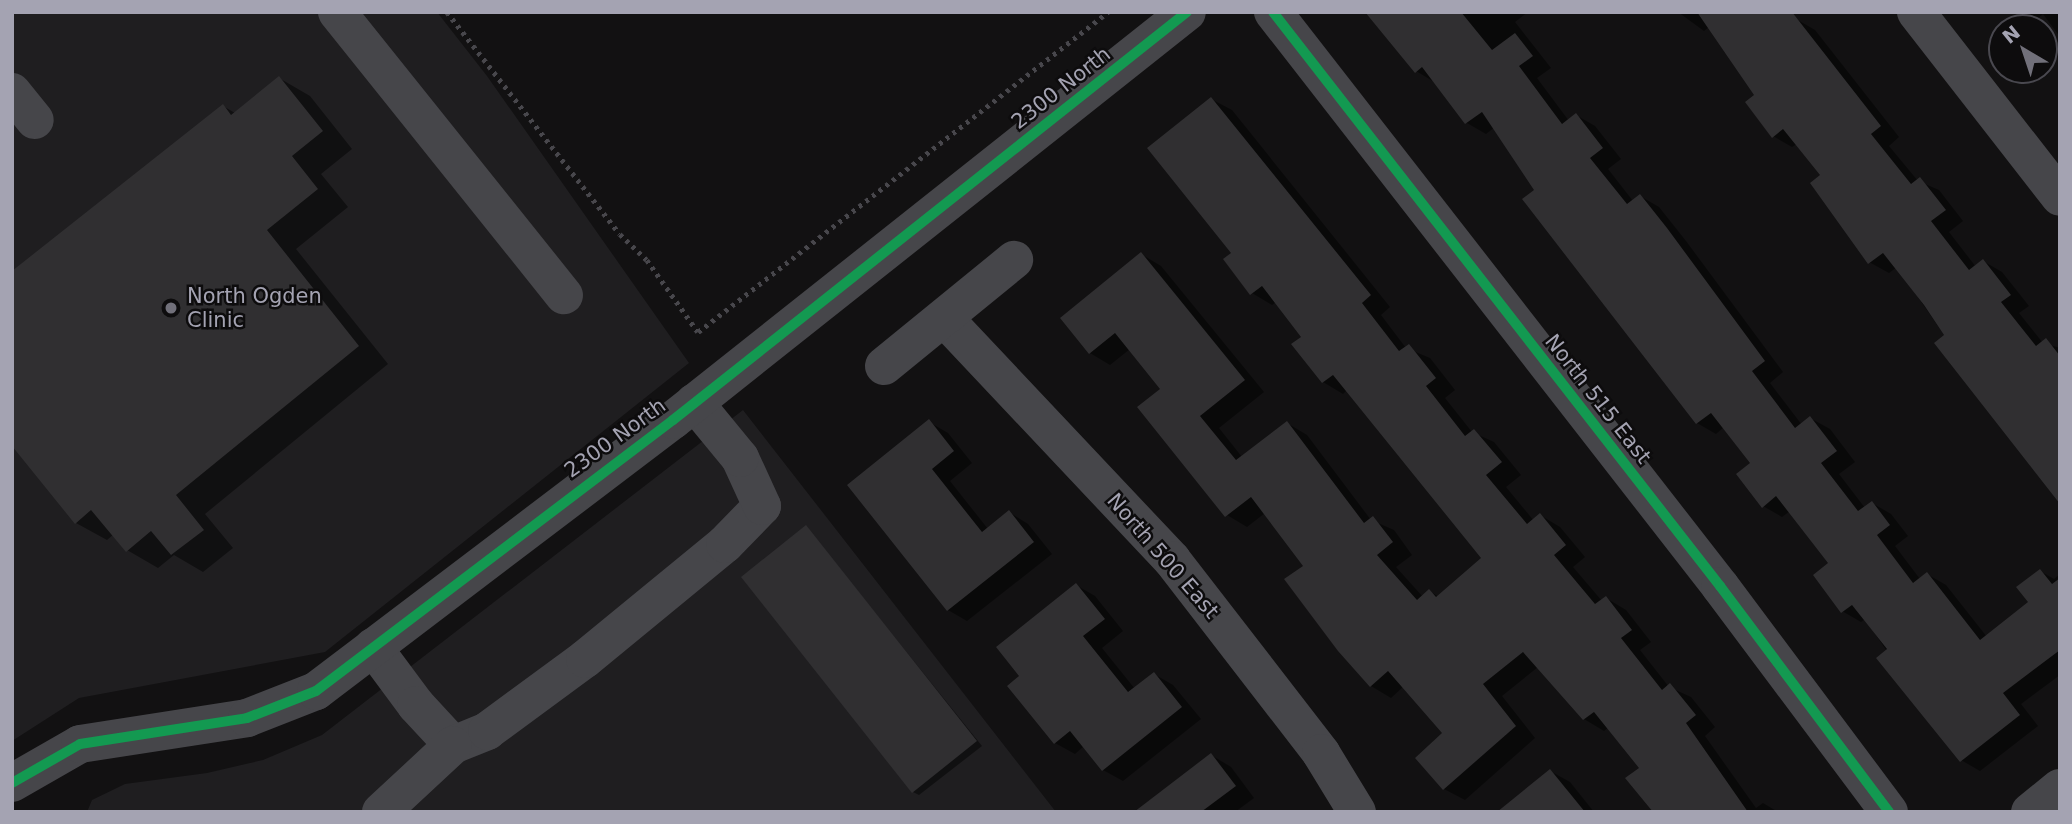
<!DOCTYPE html>
<html>
<head>
<meta charset="utf-8">
<style>
  body { margin:0 }
  #map { position:relative; width:2072px; height:824px; overflow:hidden; background:#121112; font-family:"DejaVu Sans",sans-serif }
  div>[style] { position:absolute }
  [style*='--x'] { left:calc(var(--x)*1px); top:calc(var(--y)*1px); width:calc(var(--w)*1px); rotate:calc(var(--a)*1deg) }
  .built>* { inset:0; background:#1f1e20 }
  .shadow>* { inset:0; background:#0007 }
  .building>* { inset:0; background:#302f31 }
  .path>* { height:4.5px; margin-top:-2.25px; transform-origin:0; background:repeating-linear-gradient(90deg,#48474c 0 3.5px,transparent 0 8.5px) }
  .minor>* { height:38px; margin:-19px; padding:0 19px; transform-origin:19px; border-radius:19px; background:#46464a }
  .cycleway>* { height:10px; margin:-5px; padding:0 5px; transform-origin:5px; border-radius:5px; background:#139951 }
  .dots>* { width:19px; height:19px; translate:-50% -50%; box-sizing:border-box; border:4px solid #0d0c0d; border-radius:50% }
  span { translate:-50% -50%; white-space:nowrap; text-align:center; line-height:1.15; -webkit-text-stroke:5px #0d0c0d; paint-order:stroke }
  .street-label { font-size:21px; color:#a4a3b2 }
  .poi-label { font-size:21px; color:#a4a3b2 }
  .left { translate:0 -50%; text-align:left }
  .frame { position:absolute; inset:0; border:14px solid #a4a3b2; pointer-events:none }
  .north { position:absolute; left:1988px; top:14px; width:70px; height:70px; box-sizing:border-box; background:#0d0c0d; border:2px solid #49484f; border-radius:50%; rotate:321deg; font-size:19px; font-weight:700; line-height:28px; text-align:center; color:#a4a3b2 }
  .north::after { content:''; display:block; margin:auto; width:24px; height:32px; background:#71707a; clip-path:polygon(50% 0,100% 100%,50% 72%,0 100%) }
</style>
</head>
<body>
<div id="map">
  <div class="built">
    <i style="clip-path:polygon(12px 12px,437px 12px,487px 76px,689px 363px,325px 652px,79px 698px,12px 741px)"></i>
    <i style="clip-path:polygon(743px 410px,1056px 812px,87px 812px,92px 800px,125px 784px,207px 773px,263px 760px,322px 735px)"></i>
  </div>
  <div class="shadow">
    <i style="clip-path:polygon(1367px 12px,1528px 12px,1515px 22px,1551px 68px,1537px 78px,1569px 121px,1576px 115px,1595px 126px,1621px 159px,1608px 169px,1633px 201px,1640px 196px,1659px 207px,1686px 241px,1783px 372px,1770px 383px,1802px 425px,1810px 418px,1830px 429px,1855px 462px,1839px 474px,1865px 508px,1872px 503px,1891px 514px,1908px 536px,1895px 546px,1920px 579px,1927px 574px,1946px 585px,1987px 637px,2031px 602px,2040px 571px,2054px 579px,2060px 574px,2060px 675px,2021px 704px,2038px 726px,1980px 771px,1961px 760px,1865px 619px,1861px 622px,1842px 611px,1830px 564px,1790px 511px,1782px 517px,1763px 506px,1752px 463px,1724px 427px,1716px 434px,1697px 423px,1495px 127px,1486px 134px,1467px 123px,1436px 83px,1416px 71px)"></i>
    <i style="clip-path:polygon(1678px 12px,1779px 12px,1796px 19px,1815px 30px,1899px 137px,1889px 146px,1918px 181px,1939px 190px,1963px 221px,1949px 232px,1976px 267px,1983px 261px,2002px 272px,2029px 306px,2019px 313px,2043px 343px,2060px 348px,2060px 502px,1897px 267px,1889px 273px,1869px 262px,1822px 175px,1797px 144px,1792px 147px,1773px 136px,1757px 96px,1709px 27px,1704px 31px)"></i>
    <i style="clip-path:polygon(2023px 12px,2060px 12px,2060px 37px,2043px 14px,2036px 20px)"></i>
    <i style="clip-path:polygon(279px 78px,310px 96px,352px 149px,321px 174px,348px 207px,296px 249px,388px 364px,205px 514px,233px 548px,203px 572px,174px 555px,158px 568px,127px 550px,114px 534px,107px 540px,76px 523px,223px 106px,235px 113px)"></i>
    <i style="clip-path:polygon(1211px 99px,1232px 110px,1390px 307px,1381px 315px,1406px 348px,1430px 358px,1455px 390px,1445px 398px,1472px 432px,1494px 442px,1521px 475px,1506px 487px,1534px 521px,1540px 515px,1560px 527px,1585px 557px,1573px 567px,1602px 601px,1606px 598px,1626px 610px,1651px 642px,1640px 650px,1669px 687px,1691px 697px,1715px 727px,1705px 736px,1756px 808px,1763px 803px,1778px 812px,1676px 812px,1609px 727px,1604px 731px,1584px 719px,1538px 667px,1502px 696px,1535px 738px,1465px 800px,1444px 789px,1445px 733px,1404px 686px,1391px 698px,1371px 686px,1305px 566px,1265px 513px,1247px 527px,1227px 515px,1162px 389px,1130px 349px,1110px 365px,1090px 353px,1141px 254px,1161px 266px,1264px 392px,1219px 428px,1242px 457px,1287px 423px,1307px 435px,1371px 520px,1394px 530px,1412px 555px,1396px 567px,1423px 597px,1429px 591px,1439px 597px,1483px 558px,1347px 390px,1343px 394px,1323px 382px,1303px 337px,1276px 302px,1272px 305px,1252px 293px,1233px 253px)"></i>
    <i style="clip-path:polygon(929px 422px,948px 433px,972px 463px,950px 481px,988px 529px,1009px 512px,1028px 524px,1052px 554px,967px 621px,948px 610px,849px 485px)"></i>
    <i style="clip-path:polygon(806px 527px,982px 746px,919px 795px,913px 792px)"></i>
    <i style="clip-path:polygon(1076px 585px,1095px 596px,1123px 631px,1102px 648px,1135px 689px,1154px 674px,1173px 685px,1201px 719px,1123px 781px,1103px 770px,1084px 746px,1075px 754px,1055px 743px,1022px 676px)"></i>
    <i style="clip-path:polygon(1211px 755px,1231px 767px,1254px 798px,1235px 812px,1137px 812px)"></i>
    <i style="clip-path:polygon(1550px 771px,1570px 782px,1594px 812px,1500px 812px)"></i>
  </div>
  <div class="building">
    <i style="clip-path:polygon(1365px 12px,1461px 12px,1492px 50px,1515px 33px,1533px 56px,1519px 66px,1562px 124px,1576px 113px,1603px 148px,1590px 158px,1627px 204px,1640px 194px,1667px 228px,1765px 361px,1752px 371px,1795px 428px,1810px 416px,1837px 451px,1821px 463px,1858px 511px,1872px 501px,1890px 525px,1877px 535px,1913px 583px,1927px 572px,1980px 640px,2028px 602px,2016px 587px,2040px 569px,2052px 584px,2060px 578px,2060px 650px,2003px 693px,2020px 715px,1960px 762px,1876px 658px,1887px 649px,1852px 605px,1841px 613px,1813px 575px,1828px 563px,1776px 496px,1762px 508px,1736px 474px,1750px 463px,1711px 413px,1696px 424px,1522px 199px,1534px 190px,1482px 112px,1465px 124px,1422px 67px,1415px 73px)"></i>
    <i style="clip-path:polygon(1697px 12px,1792px 12px,1881px 126px,1871px 134px,1911px 184px,1920px 177px,1946px 210px,1931px 221px,1969px 270px,1983px 259px,2011px 295px,2001px 302px,2036px 346px,2046px 338px,2060px 356px,2060px 504px,1934px 343px,1944px 335px,1924px 305px,1883px 253px,1868px 264px,1810px 183px,1820px 175px,1783px 129px,1772px 138px,1745px 102px,1754px 95px)"></i>
    <i style="clip-path:polygon(279px 76px,323px 131px,292px 156px,318px 189px,267px 230px,359px 346px,176px 495px,204px 530px,171px 555px,151px 531px,126px 552px,91px 510px,75px 524px,12px 446px,12px 271px,223px 104px,231px 115px)"></i>
    <i style="clip-path:polygon(1211px 97px,1371px 295px,1362px 303px,1399px 351px,1409px 344px,1436px 378px,1426px 386px,1465px 436px,1474px 429px,1502px 462px,1486px 475px,1527px 524px,1540px 513px,1566px 545px,1554px 555px,1595px 604px,1606px 596px,1632px 630px,1621px 638px,1662px 690px,1670px 683px,1696px 715px,1686px 723px,1748px 812px,1653px 812px,1625px 778px,1639px 768px,1594px 712px,1583px 720px,1523px 652px,1483px 684px,1516px 726px,1443px 790px,1415px 758px,1442px 733px,1388px 671px,1370px 687px,1338px 651px,1284px 579px,1303px 566px,1251px 497px,1225px 517px,1137px 407px,1160px 389px,1115px 333px,1089px 354px,1060px 318px,1141px 252px,1245px 380px,1200px 416px,1236px 460px,1287px 421px,1364px 523px,1373px 516px,1393px 542px,1377px 555px,1417px 600px,1429px 589px,1436px 597px,1481px 558px,1333px 375px,1322px 383px,1291px 344px,1301px 337px,1262px 286px,1250px 295px,1223px 259px,1231px 253px,1147px 148px)"></i>
    <i style="clip-path:polygon(929px 419px,954px 451px,932px 469px,982px 532px,1009px 510px,1034px 542px,947px 611px,847px 485px)"></i>
    <i style="clip-path:polygon(806px 525px,977px 741px,912px 793px,741px 577px)"></i>
    <i style="clip-path:polygon(1076px 583px,1105px 619px,1083px 636px,1128px 692px,1154px 672px,1182px 707px,1102px 771px,1070px 731px,1054px 744px,1007px 686px,1019px 676px,996px 647px)"></i>
    <i style="clip-path:polygon(1211px 753px,1236px 786px,1201px 812px,1134px 812px)"></i>
    <i style="clip-path:polygon(1550px 769px,1585px 812px,1497px 812px)"></i>
  </div>
  <div class="path">
    <i style="--x:447;--y:12;--w:281;--a:52.1"></i>
    <i style="--x:620;--y:234;--w:37;--a:44"></i>
    <i style="--x:647;--y:260;--w:88;--a:54.7"></i>
    <i style="--x:698;--y:332;--w:520;--a:-37.97"></i>
  </div>
  <div class="minor">
    <i style="--x:337;--y:12;--w:363;--a:51.3"></i>
    <i style="--x:1273;--y:12;--w:728;--a:52.09"></i>
    <i style="--x:1720;--y:586;--w:282;--a:53.2"></i>
    <i style="--x:1916;--y:12;--w:234;--a:52.1"></i>
    <i style="--x:12;--y:92;--w:36;--a:51"></i>
    <i style="--x:945;--y:319;--w:331;--a:46.7"></i>
    <i style="--x:1172;--y:560;--w:244;--a:52.3"></i>
    <i style="--x:1321;--y:753;--w:69;--a:58.6"></i>
    <i style="--x:884;--y:366;--w:168;--a:-39.2"></i>
    <i style="--x:373;--y:647;--w:72;--a:53.4"></i>
    <i style="--x:416;--y:705;--w:54;--a:47.2"></i>
    <i style="--x:453;--y:745;--w:37;--a:-22"></i>
    <i style="--x:487;--y:731;--w:122;--a:-36.3"></i>
    <i style="--x:585;--y:659;--w:181;--a:-39.4"></i>
    <i style="--x:725;--y:544;--w:53;--a:-45.8"></i>
    <i style="--x:762;--y:506;--w:53;--a:-114.6"></i>
    <i style="--x:740;--y:458;--w:72;--a:-129.4"></i>
    <i style="--x:12;--y:783;--w:78;--a:-29.8"></i>
    <i style="--x:80;--y:744;--w:169;--a:-8.8"></i>
    <i style="--x:247;--y:718;--w:74;--a:-21.4"></i>
    <i style="--x:316;--y:691;--w:448;--a:-37.2"></i>
    <i style="--x:673;--y:420;--w:656;--a:-38.44"></i>
    <i style="--x:381;--y:812;--w:98;--a:-42.9"></i>
    <i style="--x:2030;--y:812;--w:38;--a:-39"></i>
  </div>
  <div class="cycleway">
    <i style="--x:1273;--y:12;--w:728;--a:52.09"></i>
    <i style="--x:1720;--y:586;--w:282;--a:53.2"></i>
    <i style="--x:12;--y:783;--w:78;--a:-29.8"></i>
    <i style="--x:80;--y:744;--w:169;--a:-8.8"></i>
    <i style="--x:247;--y:718;--w:74;--a:-21.4"></i>
    <i style="--x:316;--y:691;--w:448;--a:-37.2"></i>
    <i style="--x:673;--y:420;--w:656;--a:-38.44"></i>
  </div>
  <div class="dots">
    <i style="left:171px;top:308px;background:#71707a"></i>
  </div>
  <div class="street-label">
    <span style="left:1061px;top:88px;rotate:-38deg">2300 North</span>
    <span style="left:1598px;top:399px;rotate:52deg">North 515 East</span>
    <span style="left:615px;top:438px;rotate:-36deg">2300 North</span>
    <span style="left:1163px;top:556px;rotate:49deg">North 500 East</span>
  </div>
  <div class="poi-label">
    <span class="left" style="left:187px;top:308px">North Ogden<br>Clinic</span>
  </div>
  <div class="frame"></div>
  <div class="north">N</div>
</div>
</body>
</html>
